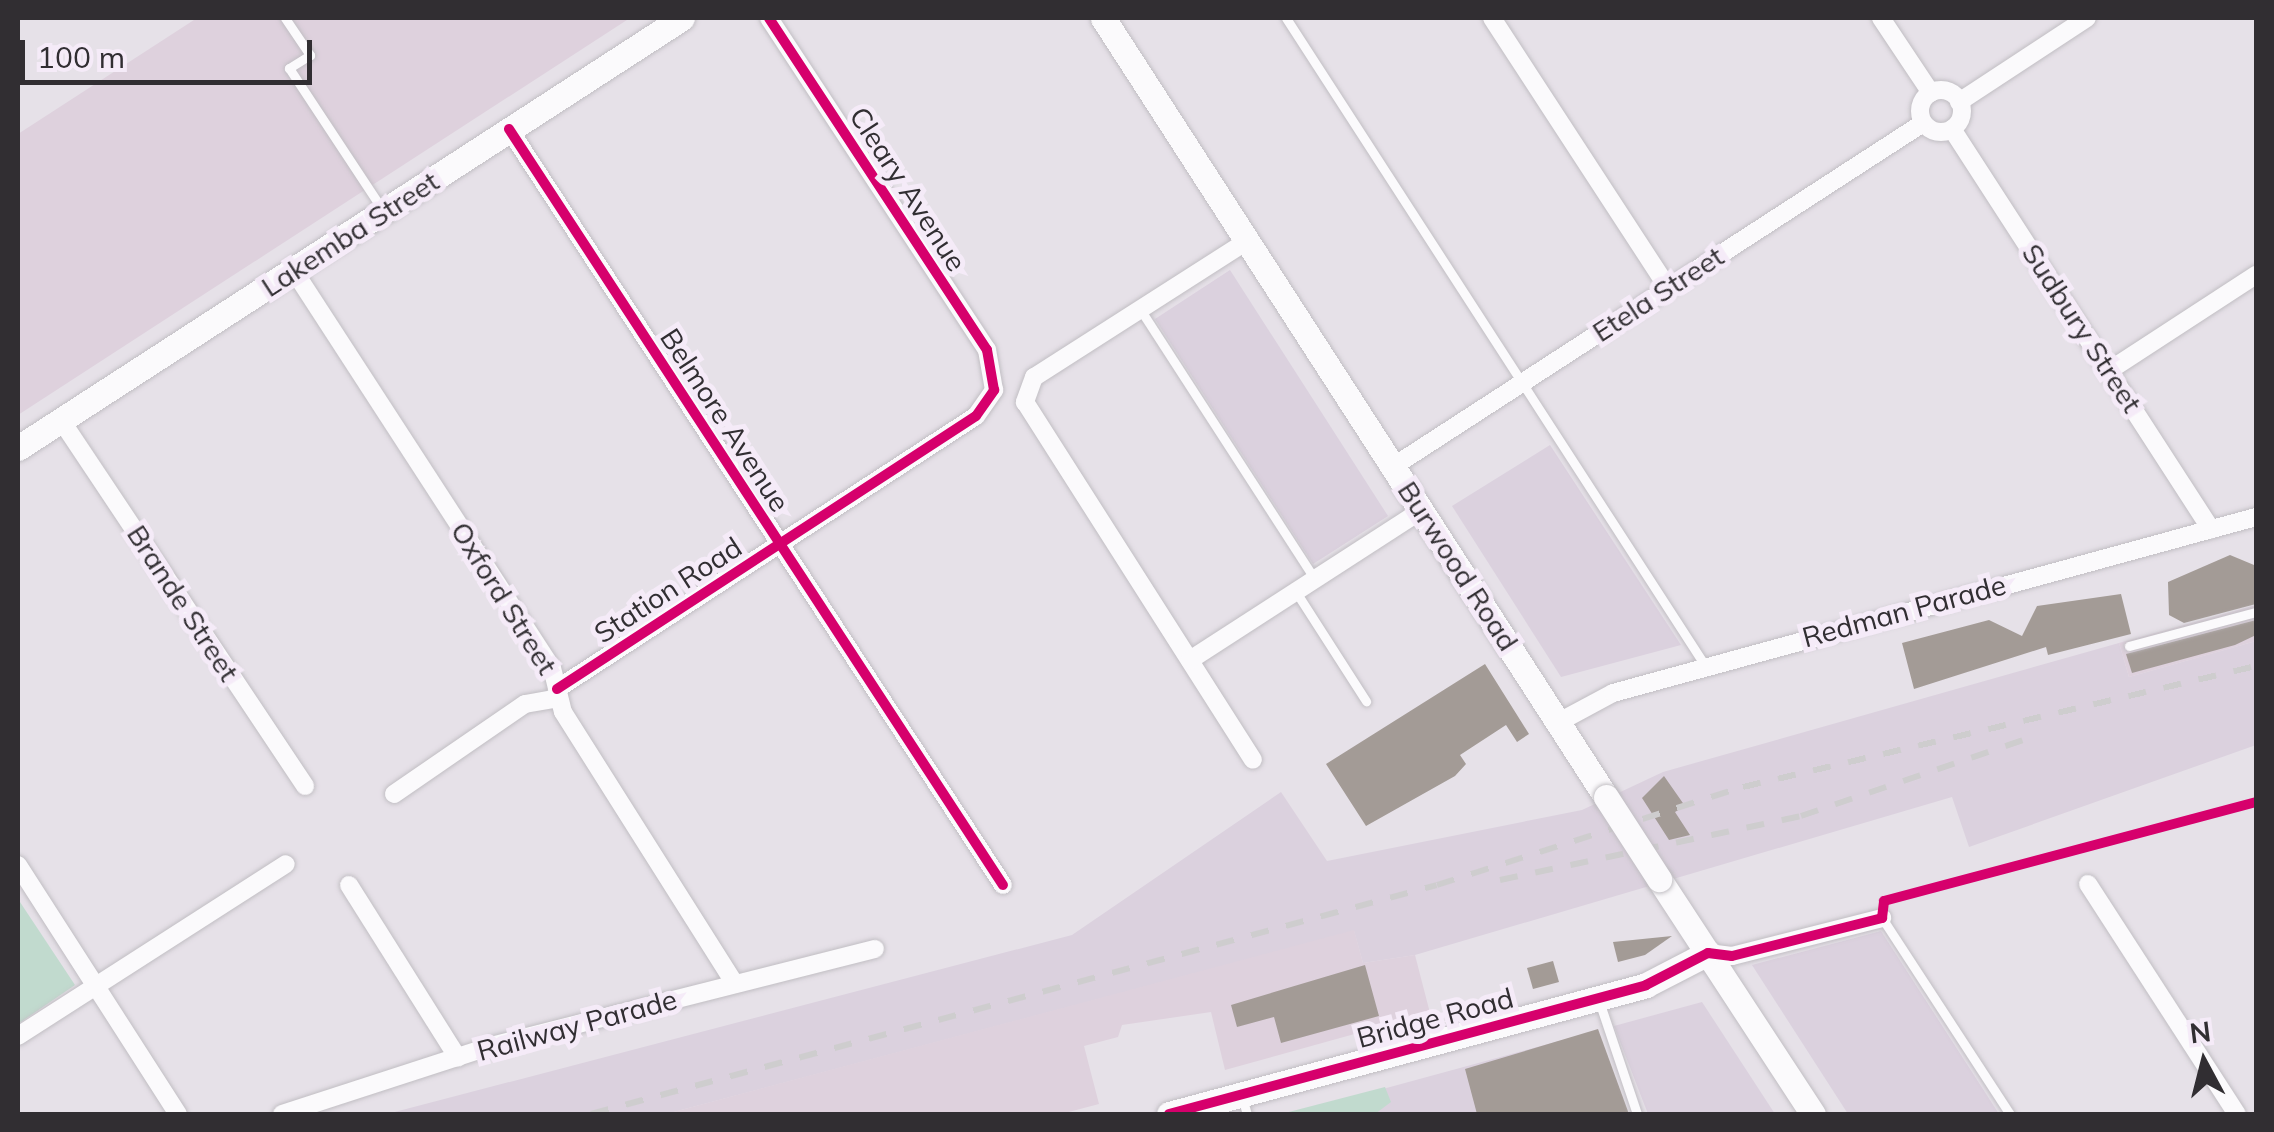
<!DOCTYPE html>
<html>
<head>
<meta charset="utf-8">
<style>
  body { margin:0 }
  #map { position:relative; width:2274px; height:1132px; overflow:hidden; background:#e6e1e8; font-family:Mulish,sans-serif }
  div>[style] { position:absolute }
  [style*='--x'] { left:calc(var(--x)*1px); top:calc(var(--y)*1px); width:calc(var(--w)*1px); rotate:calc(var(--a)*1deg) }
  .built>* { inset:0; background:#dbd1de }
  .industrial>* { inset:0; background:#ded1dd }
  .green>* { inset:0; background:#c1dace }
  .building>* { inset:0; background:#a39b96 }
  .roads { filter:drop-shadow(0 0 2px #c1bec3) drop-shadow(0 0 2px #c1bec3) }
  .lane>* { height:9px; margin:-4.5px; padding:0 4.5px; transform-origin:4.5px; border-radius:4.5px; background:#fbfafc }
  .street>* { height:18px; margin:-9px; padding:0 9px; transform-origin:9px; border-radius:9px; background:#fbfafc }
  .street>.ring { margin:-9px; padding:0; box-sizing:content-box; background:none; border:18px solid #fbfafc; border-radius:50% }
  .secondary>* { height:25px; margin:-12.5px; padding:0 12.5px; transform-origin:12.5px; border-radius:12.5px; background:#fbfafc }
  .rail>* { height:6px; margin-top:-3px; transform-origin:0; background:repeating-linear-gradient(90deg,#cecdce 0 18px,transparent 0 36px) }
  .bridges { filter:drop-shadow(0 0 2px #c1bec3) drop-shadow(0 0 2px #c1bec3) }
  .secondary-bridge>* { height:25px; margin:-12.5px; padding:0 12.5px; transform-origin:12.5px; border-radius:12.5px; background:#fbfafc }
  .cycleway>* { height:10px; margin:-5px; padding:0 5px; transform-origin:5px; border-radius:5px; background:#d6006c }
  span { translate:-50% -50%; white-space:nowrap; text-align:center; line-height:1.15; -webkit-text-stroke:10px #f5ebf8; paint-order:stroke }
  .street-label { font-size:28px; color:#312e32 }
  .frame { position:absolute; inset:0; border:20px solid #312e32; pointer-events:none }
  .north { position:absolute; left:2154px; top:1012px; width:100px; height:100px; -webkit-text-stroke:8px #f5ebf8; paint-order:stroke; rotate:353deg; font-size:28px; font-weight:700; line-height:40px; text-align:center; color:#312e32 }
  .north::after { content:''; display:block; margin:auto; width:35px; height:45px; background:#312e32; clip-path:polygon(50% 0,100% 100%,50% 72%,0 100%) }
  .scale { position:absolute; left:20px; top:40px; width:292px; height:45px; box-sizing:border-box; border:5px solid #312e32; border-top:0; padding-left:12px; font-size:30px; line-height:35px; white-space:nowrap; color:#312e32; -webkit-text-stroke:8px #f5ebf8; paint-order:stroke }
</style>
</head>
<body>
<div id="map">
  <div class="built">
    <i style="clip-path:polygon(1230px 270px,1388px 516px,1313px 564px,1155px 319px)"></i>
    <i style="clip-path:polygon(1550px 445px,1681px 645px,1561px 677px,1452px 506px)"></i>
    <i style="clip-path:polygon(2256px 641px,2256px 745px,1969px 847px,1952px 797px,1415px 955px,1363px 963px,1354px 931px,666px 1114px,387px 1114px,1072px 935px,1281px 792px,1327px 861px,1582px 810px,1663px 772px,2119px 643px,2129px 677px)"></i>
    <i style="clip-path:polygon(1881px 931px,1999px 1114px,1848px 1114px,1752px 965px)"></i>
    <i style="clip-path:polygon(1702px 1002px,1775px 1114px,1648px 1114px,1614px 1026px)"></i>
    <i style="clip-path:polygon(1596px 1031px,1627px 1114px,1291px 1114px)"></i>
  </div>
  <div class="industrial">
    <i style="clip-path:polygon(197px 18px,630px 18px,18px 415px,18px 134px)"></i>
    <i style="clip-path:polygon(2256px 605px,2256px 641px,2129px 677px,2119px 643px)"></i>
    <i style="clip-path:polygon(1354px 930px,1363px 963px,1415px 955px,1430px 1013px,1225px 1070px,1211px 1012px,1122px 1025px,1118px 1037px,1084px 1046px,1099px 1104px,1061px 1114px,666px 1114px)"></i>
  </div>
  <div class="green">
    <i style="clip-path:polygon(18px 899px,75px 985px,18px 1024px)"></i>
    <i style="clip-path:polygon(1385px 1087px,1391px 1102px,1375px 1114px,1281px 1114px)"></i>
  </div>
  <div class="building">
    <i style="clip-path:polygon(2230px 555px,2254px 565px,2256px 604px,2184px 623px,2169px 615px,2168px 582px)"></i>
    <i style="clip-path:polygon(2121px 594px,2131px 634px,2048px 655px,2046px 647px,1914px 689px,1902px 643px,1989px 620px,2022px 636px,2037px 606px)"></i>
    <i style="clip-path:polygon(2256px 620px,2256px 635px,2235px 645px,2132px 673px,2126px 654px)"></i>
    <i style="clip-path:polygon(1485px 664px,1529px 734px,1517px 742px,1506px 725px,1460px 755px,1466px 764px,1455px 776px,1366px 826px,1326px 764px)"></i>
    <i style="clip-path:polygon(1664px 776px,1685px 806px,1675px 812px,1690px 835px,1669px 840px,1642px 798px)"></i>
    <i style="clip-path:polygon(1672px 936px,1645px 955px,1618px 962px,1613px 942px)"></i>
    <i style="clip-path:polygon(1553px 961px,1559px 982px,1533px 989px,1527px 968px)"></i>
    <i style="clip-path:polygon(1365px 965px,1379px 1016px,1281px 1043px,1274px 1017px,1237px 1027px,1231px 1005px)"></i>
    <i style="clip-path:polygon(1598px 1029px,1629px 1114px,1477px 1114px,1465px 1069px)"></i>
  </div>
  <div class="roads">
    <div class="lane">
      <i style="--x:285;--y:18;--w:45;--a:56"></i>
      <i style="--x:310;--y:55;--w:25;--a:148"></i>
      <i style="--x:289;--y:68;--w:169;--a:56.6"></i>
      <i style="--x:1286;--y:18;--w:773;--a:57.09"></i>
      <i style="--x:1140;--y:309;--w:322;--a:57.1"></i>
      <i style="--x:1296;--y:592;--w:130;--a:57.3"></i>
      <i style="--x:2129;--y:646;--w:131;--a:-15"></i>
      <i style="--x:1882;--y:918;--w:234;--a:56.9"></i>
      <i style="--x:1599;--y:1001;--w:119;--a:71.4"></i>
      <i style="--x:1242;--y:1097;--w:18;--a:74"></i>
    </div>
    <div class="street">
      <i style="--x:1492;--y:18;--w:322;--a:56.9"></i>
      <i style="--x:1881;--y:18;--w:90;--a:56.3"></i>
      <i class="ring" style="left:1920px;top:90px;width:24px;height:24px"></i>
      <i style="--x:1959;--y:102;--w:153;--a:-33.3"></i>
      <i style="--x:509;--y:129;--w:903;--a:56.84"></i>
      <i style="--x:1952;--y:129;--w:477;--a:57.1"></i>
      <i style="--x:1247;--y:241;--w:253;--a:147.4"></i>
      <i style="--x:1034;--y:377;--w:27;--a:110"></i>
      <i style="--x:1025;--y:402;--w:424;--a:57.5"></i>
      <i style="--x:294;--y:271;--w:473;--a:57"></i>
      <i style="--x:552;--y:668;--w:45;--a:76"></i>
      <i style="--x:563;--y:712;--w:318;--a:57.7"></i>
      <i style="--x:2110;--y:370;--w:174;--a:-33.1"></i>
      <i style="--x:61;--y:420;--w:440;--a:56.3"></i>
      <i style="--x:1394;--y:466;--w:630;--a:-32.96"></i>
      <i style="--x:1190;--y:660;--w:276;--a:-32.9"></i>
      <i style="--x:557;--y:689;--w:500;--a:-33.09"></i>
      <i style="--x:976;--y:416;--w:32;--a:-55"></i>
      <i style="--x:994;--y:390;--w:41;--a:-99.9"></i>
      <i style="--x:987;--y:350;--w:397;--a:-123.3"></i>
      <i style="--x:1559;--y:722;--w:61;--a:-28.2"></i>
      <i style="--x:1613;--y:693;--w:667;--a:-15.31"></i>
      <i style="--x:394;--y:794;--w:159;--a:-34.5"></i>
      <i style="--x:525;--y:704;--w:34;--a:-10"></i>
      <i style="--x:18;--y:865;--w:296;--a:57.3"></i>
      <i style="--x:2088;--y:884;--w:274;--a:57.1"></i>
      <i style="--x:349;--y:885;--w:204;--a:57.8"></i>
      <i style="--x:1708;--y:953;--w:24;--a:7"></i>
      <i style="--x:1732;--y:956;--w:155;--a:-14.2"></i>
      <i style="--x:18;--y:1036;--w:318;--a:-32.7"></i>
      <i style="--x:282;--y:1114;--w:220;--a:-18"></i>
      <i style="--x:491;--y:1046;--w:396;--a:-14.2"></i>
    </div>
    <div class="secondary">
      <i style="--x:1103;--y:18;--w:927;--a:57.15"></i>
      <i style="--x:18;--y:448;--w:791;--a:-32.93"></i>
      <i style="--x:1659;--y:879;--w:281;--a:56.8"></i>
      <i style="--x:1169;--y:1114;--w:494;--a:-15.1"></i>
      <i style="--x:1646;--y:985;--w:70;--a:-27.3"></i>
    </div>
  </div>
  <div class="rail">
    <i style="--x:1500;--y:880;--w:308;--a:-12"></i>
    <i style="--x:1801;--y:816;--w:246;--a:-18.9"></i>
    <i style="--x:591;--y:1114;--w:876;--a:-15.15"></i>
    <i style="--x:1437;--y:885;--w:321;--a:-17.8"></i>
    <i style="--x:1743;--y:787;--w:527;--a:-13.27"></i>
  </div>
  <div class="bridges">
    <div class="secondary-bridge">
      <i style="--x:1606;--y:797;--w:98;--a:57.1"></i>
    </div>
  </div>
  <div class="cycleway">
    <i style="--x:509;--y:129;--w:903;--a:56.84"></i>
    <i style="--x:557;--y:689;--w:500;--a:-33.09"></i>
    <i style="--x:976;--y:416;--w:32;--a:-55"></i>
    <i style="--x:994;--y:390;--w:41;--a:-99.9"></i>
    <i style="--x:987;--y:350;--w:397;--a:-123.3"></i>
    <i style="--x:1169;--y:1114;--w:494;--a:-15.1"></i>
    <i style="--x:1646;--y:985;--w:70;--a:-27.3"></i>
    <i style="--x:1708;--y:953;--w:24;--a:7"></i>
    <i style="--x:1732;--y:956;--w:155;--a:-14.2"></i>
    <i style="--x:1882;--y:918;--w:17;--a:-83"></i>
    <i style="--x:1884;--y:901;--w:385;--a:-14.9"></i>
  </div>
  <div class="street-label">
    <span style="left:908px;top:189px;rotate:57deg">Cleary Avenue</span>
    <span style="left:350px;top:234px;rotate:-33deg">Lakemba Street</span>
    <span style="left:1658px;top:294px;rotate:-33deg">Etela Street</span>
    <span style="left:2082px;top:328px;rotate:57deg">Sudbury Street</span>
    <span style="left:725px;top:420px;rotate:57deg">Belmore Avenue</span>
    <span style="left:1458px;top:566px;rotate:57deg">Burwood Road</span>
    <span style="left:668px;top:590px;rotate:-33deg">Station Road</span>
    <span style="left:504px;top:598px;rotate:58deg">Oxford Street</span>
    <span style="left:183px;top:603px;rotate:57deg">Brande Street</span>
    <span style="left:1904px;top:611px;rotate:-15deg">Redman Parade</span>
    <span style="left:1435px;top:1018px;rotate:-15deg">Bridge Road</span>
    <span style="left:577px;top:1025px;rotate:-15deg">Railway Parade</span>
  </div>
  <div class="frame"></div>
  <div class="north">N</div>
  <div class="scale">100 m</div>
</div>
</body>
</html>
